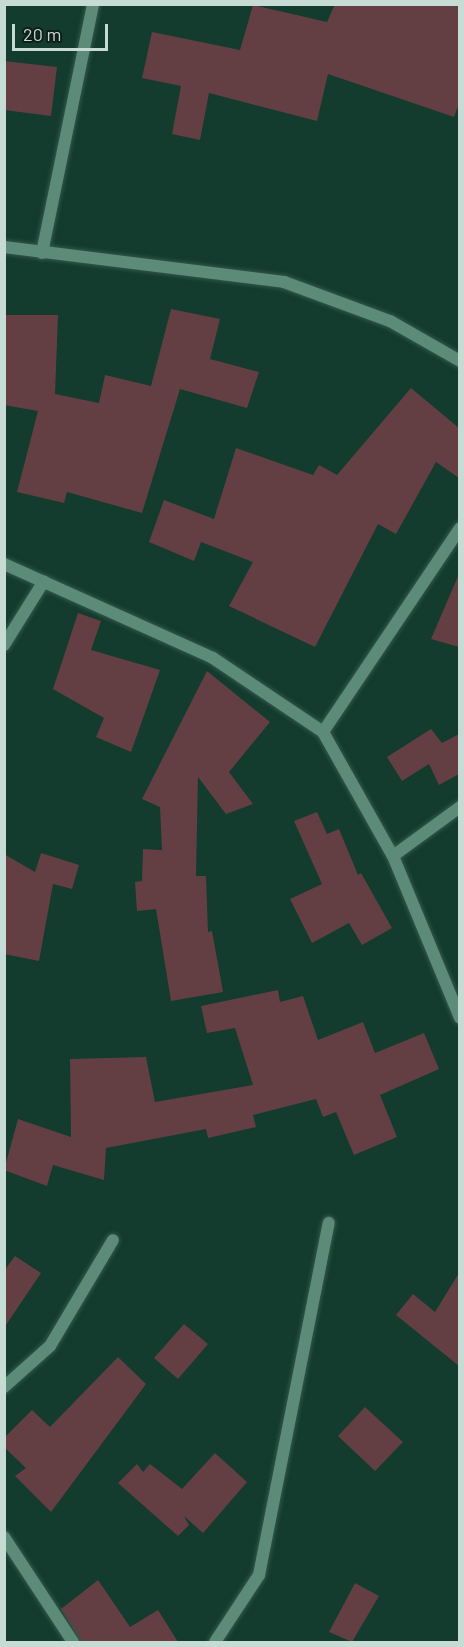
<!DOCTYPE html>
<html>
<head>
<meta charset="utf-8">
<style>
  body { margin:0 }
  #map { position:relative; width:464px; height:1647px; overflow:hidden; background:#133b2e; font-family:Barlow,sans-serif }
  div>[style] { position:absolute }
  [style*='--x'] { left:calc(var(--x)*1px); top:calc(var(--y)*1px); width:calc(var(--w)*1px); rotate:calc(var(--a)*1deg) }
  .building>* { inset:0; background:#633f43 }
  .roads { filter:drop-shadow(0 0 2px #33584c) drop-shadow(0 0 2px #33584c) }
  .street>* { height:12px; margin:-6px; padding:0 6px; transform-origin:6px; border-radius:6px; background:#5c8b7a }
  span { translate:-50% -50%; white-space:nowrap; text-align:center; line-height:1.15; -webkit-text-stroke:4.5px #0e1e18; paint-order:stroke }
  .frame { position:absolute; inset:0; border:6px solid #c6dbd3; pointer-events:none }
  .scale { position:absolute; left:12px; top:24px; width:96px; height:27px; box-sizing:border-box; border:3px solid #c6dbd3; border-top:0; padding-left:8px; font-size:18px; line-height:21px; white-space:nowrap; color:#c6dbd3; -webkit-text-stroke:4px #0e1e18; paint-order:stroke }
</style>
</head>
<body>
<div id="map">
  <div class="building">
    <i style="clip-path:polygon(335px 4px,459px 4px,459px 104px,454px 117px,328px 74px,317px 121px,209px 93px,200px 140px,172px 134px,181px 86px,142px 78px,152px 32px,240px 50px,253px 5px,327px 22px)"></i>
    <i style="clip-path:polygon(4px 61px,57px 67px,51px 116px,4px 110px)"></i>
    <i style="clip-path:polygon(171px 309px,220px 319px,210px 359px,259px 372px,247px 408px,180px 389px,142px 513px,67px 492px,64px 503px,17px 492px,38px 411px,4px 405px,4px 315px,58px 315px,55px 394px,99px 403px,105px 375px,151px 386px)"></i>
    <i style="clip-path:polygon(411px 388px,459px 428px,459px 478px,436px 462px,396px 534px,378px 524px,315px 647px,229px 606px,253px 562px,201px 542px,194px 561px,149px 542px,164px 500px,214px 519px,236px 448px,313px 475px,319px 465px,337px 475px)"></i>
    <i style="clip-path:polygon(459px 574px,459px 647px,431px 639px)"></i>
    <i style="clip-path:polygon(78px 613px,101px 621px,91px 650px,160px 670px,131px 752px,96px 737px,104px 718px,53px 689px)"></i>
    <i style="clip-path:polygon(207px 671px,270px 722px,229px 772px,253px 804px,226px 814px,198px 777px,196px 876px,206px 876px,208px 932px,212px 931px,223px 992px,171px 1001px,156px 909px,137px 911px,135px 882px,142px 881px,143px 849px,162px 850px,160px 807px,142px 799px)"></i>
    <i style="clip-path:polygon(431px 729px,442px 743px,459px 734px,459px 774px,439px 785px,429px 764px,402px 781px,387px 757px)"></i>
    <i style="clip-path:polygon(317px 812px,327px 834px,339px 829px,358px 875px,361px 873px,392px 928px,362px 945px,349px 923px,312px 943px,290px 899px,322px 884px,294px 821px)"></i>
    <i style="clip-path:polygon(41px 853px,79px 865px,72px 889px,53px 884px,39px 961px,4px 954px,4px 854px,35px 872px)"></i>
    <i style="clip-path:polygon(278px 990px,280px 1002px,303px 996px,318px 1040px,363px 1022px,375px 1053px,424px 1033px,439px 1069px,380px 1095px,397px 1137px,354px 1155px,336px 1112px,323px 1117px,316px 1099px,253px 1115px,256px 1127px,208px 1138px,206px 1129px,106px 1148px,104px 1180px,53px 1165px,47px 1186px,4px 1170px,18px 1119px,71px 1137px,70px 1059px,146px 1057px,155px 1102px,253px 1085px,235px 1028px,207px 1033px,201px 1006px)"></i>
    <i style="clip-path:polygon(15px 1256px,41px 1273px,4px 1328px,4px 1271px)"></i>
    <i style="clip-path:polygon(459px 1273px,459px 1366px,396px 1315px,413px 1294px,435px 1312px)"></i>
    <i style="clip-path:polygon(184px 1324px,208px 1344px,178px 1379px,154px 1358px)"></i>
    <i style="clip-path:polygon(118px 1357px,146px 1384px,51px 1512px,15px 1476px,26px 1468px,4px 1447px,4px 1438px,32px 1410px,50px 1427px)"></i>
    <i style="clip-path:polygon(365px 1407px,403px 1442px,375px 1471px,338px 1436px)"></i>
    <i style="clip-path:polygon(215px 1453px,247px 1482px,203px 1533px,184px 1516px,189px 1525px,178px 1536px,118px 1483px,137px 1464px,143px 1472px,150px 1464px,182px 1489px)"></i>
    <i style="clip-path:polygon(98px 1580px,130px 1627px,158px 1610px,178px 1642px,81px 1642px,61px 1609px)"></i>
    <i style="clip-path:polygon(355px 1583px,379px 1596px,352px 1642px,329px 1632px)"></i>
  </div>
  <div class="roads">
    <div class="street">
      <i style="--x:4;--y:247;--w:282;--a:7.1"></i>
      <i style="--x:284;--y:282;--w:113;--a:20.2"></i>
      <i style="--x:390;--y:321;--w:81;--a:29.7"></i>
      <i style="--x:42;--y:253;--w:254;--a:-78.4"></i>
      <i style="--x:4;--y:564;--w:229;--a:24.2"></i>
      <i style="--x:213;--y:658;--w:133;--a:33.9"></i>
      <i style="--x:323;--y:732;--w:142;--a:60.6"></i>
      <i style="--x:393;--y:856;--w:175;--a:67.5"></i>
      <i style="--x:4;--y:645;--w:75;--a:-58"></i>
      <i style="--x:323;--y:732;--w:246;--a:-56.1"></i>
      <i style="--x:393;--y:856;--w:83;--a:-36.2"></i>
      <i style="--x:4;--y:1387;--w:62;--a:-41.7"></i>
      <i style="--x:50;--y:1346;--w:123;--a:-59.3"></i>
      <i style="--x:4;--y:1537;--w:126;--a:56.7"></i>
      <i style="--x:215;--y:1642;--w:80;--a:-56.7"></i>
      <i style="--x:259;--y:1575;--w:359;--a:-78.8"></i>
    </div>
  </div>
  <div class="frame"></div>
  <div class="scale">20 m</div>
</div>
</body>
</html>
